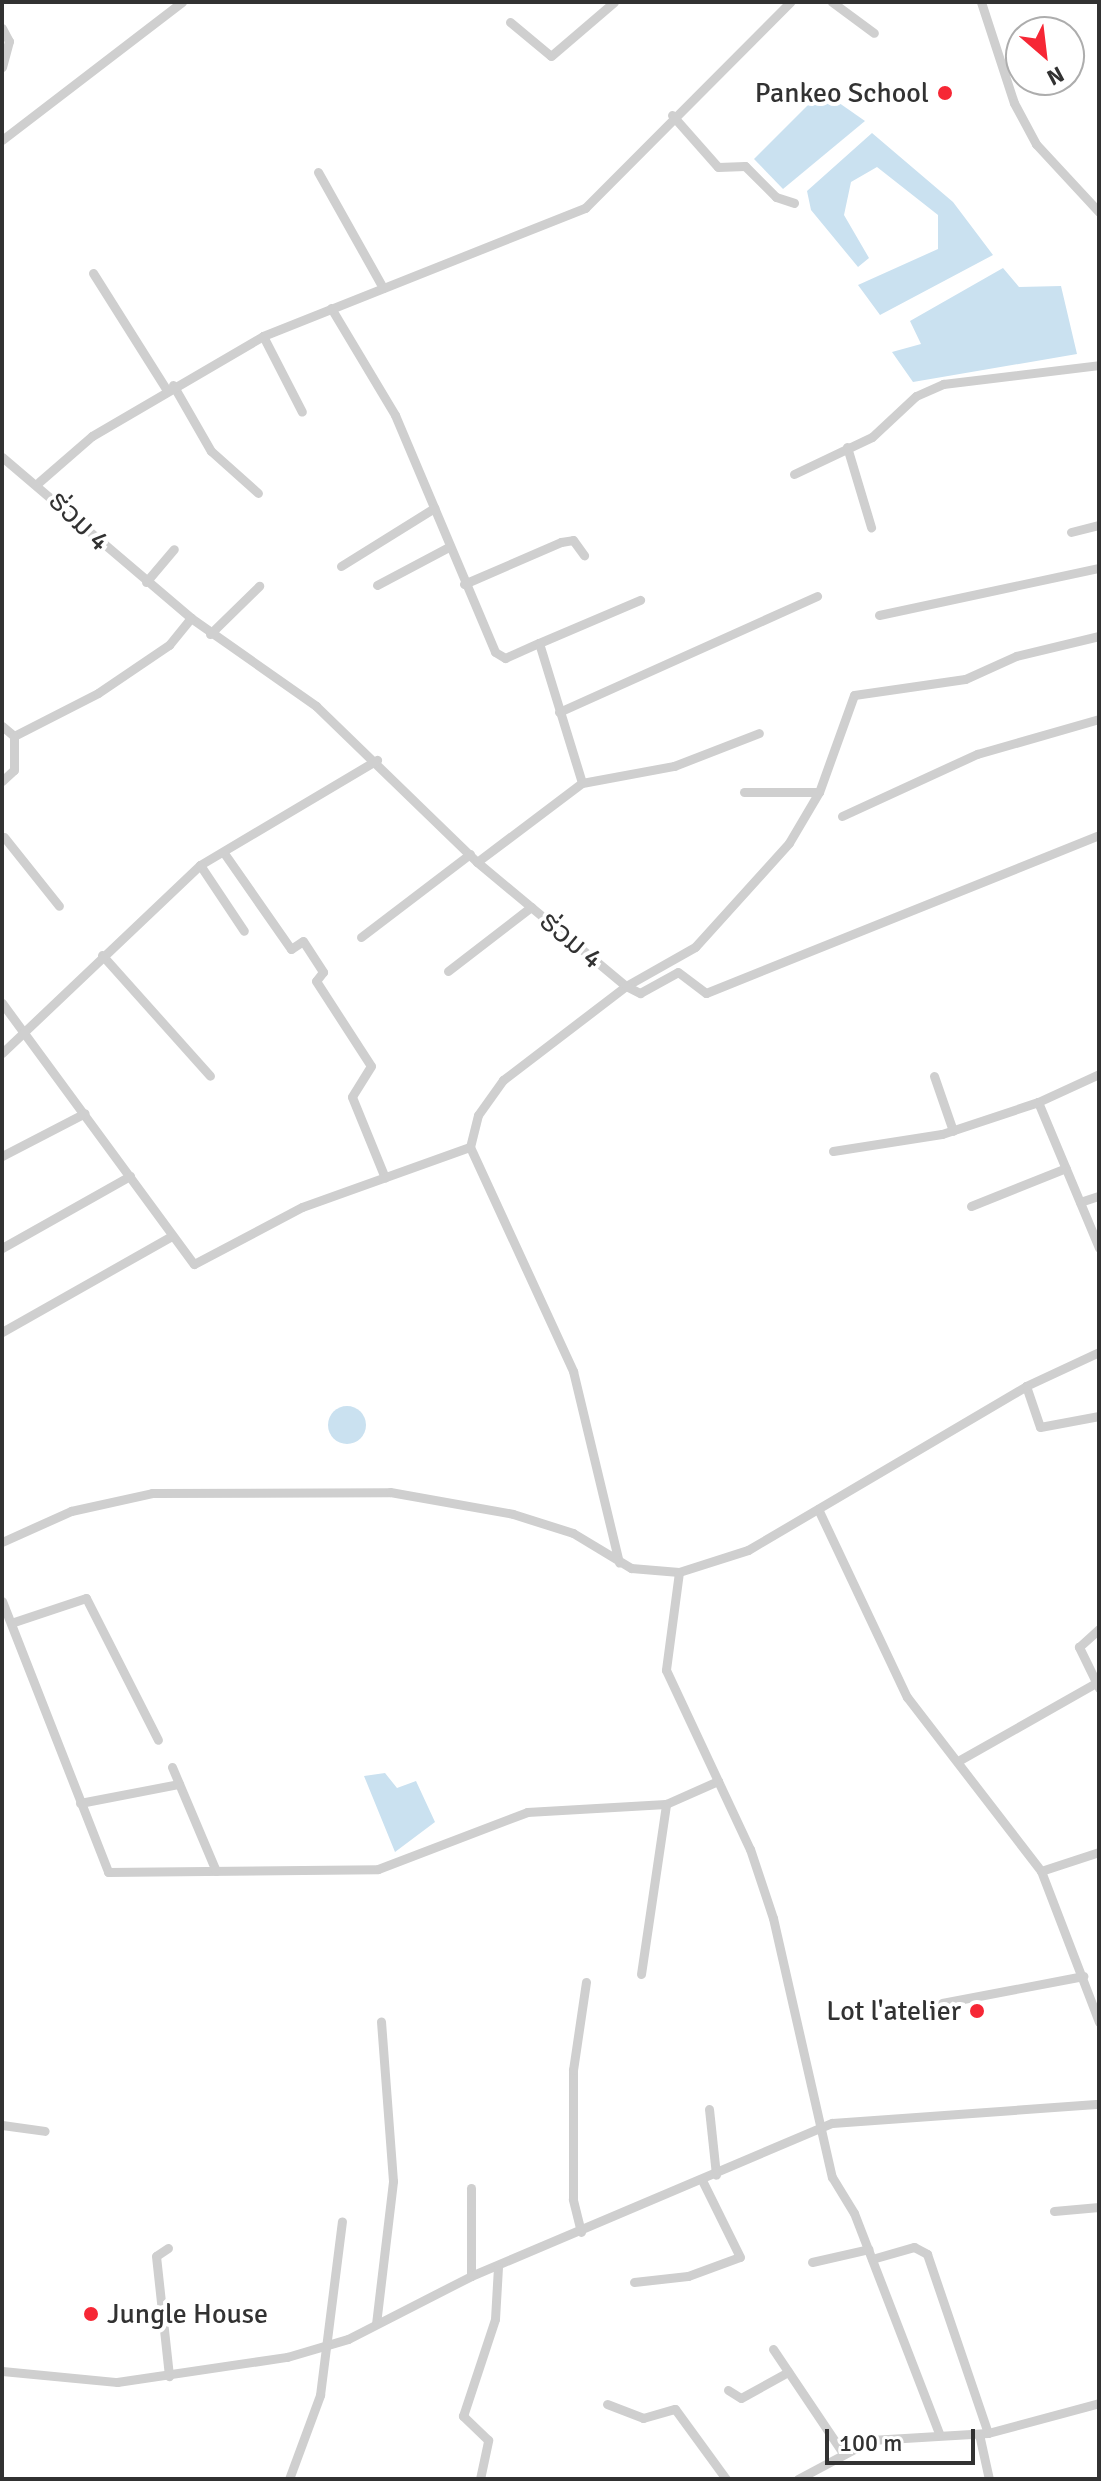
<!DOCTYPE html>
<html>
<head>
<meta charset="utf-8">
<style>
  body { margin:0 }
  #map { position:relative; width:1101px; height:2481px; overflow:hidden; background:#fff; font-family:Signika,"Noto Sans Lao",sans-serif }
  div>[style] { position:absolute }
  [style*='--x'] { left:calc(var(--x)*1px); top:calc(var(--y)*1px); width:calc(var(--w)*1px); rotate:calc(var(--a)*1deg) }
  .water>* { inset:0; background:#cae1f0 }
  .round { border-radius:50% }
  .minor>* { height:9px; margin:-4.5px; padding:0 4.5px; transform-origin:4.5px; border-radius:4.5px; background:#cfcfcf }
  .dots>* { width:22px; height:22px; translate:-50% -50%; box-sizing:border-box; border:4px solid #fff; border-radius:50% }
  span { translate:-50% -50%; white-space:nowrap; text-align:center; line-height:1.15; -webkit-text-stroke:8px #fff; paint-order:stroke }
  .poi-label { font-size:28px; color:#323232 }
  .right { translate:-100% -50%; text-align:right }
  .left { translate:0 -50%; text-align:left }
  .street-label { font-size:28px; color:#323232 }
  .frame { position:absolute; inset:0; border:4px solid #323232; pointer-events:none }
  .north { position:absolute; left:1005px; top:16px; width:80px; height:80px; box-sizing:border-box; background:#fff; border:2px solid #adadad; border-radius:50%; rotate:152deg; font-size:22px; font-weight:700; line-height:32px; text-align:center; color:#323232 }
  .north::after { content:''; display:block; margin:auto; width:28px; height:36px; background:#f62735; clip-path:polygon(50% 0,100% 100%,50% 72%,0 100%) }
  .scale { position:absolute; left:825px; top:2429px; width:150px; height:36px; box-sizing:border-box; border:4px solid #323232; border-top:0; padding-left:10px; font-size:24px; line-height:28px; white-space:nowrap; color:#323232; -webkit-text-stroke:6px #fff; paint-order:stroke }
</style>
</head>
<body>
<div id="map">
  <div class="water">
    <i style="clip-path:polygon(822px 91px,865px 121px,783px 189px,754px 159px)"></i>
    <i style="clip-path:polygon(872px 133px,953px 202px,993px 255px,880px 315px,858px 285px,938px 249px,938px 215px,877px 167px,851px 182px,844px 215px,869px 258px,858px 267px,811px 210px,807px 191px)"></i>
    <i style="clip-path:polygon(1003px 268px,1019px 287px,1061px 286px,1077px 354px,913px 382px,892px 352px,921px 344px,910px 321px)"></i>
    <i class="round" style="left:328px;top:1406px;width:38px;height:38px"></i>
    <i style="clip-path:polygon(385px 1773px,397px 1788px,416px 1781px,435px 1822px,395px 1852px,364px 1776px)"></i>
  </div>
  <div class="minor">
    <i style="--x:832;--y:2;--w:52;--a:36.4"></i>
    <i style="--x:981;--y:2;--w:106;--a:71.9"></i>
    <i style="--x:1014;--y:103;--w:47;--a:61.8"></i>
    <i style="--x:1036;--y:144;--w:93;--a:47.2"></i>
    <i style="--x:510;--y:22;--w:53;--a:39.7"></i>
    <i style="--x:551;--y:56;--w:83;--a:-40.6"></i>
    <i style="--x:2;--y:28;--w:15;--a:62"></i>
    <i style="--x:9;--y:41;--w:27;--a:105"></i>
    <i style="--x:672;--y:115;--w:69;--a:48.5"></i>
    <i style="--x:718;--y:167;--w:27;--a:-2"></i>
    <i style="--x:745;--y:166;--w:44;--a:45"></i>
    <i style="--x:776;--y:197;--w:19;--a:18"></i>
    <i style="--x:2;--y:140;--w:227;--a:-37.5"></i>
    <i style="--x:318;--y:172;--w:133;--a:60.7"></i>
    <i style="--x:93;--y:273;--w:137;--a:57.8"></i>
    <i style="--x:331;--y:308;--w:125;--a:59.1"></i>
    <i style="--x:395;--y:415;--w:257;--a:67.1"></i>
    <i style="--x:495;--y:652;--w:12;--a:31"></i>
    <i style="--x:505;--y:658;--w:37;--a:-24"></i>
    <i style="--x:539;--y:643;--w:146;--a:72.9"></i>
    <i style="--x:263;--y:336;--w:85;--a:62.8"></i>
    <i style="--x:173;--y:385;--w:76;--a:60.1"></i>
    <i style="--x:211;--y:451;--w:63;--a:41.8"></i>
    <i style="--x:847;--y:447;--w:84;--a:73.3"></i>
    <i style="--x:2;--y:457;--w:248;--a:40.4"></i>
    <i style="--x:191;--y:618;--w:153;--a:35.1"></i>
    <i style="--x:316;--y:706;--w:224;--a:44.1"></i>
    <i style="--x:477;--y:862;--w:194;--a:39.8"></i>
    <i style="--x:626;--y:986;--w:155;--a:142.6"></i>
    <i style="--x:503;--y:1080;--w:43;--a:125.5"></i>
    <i style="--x:478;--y:1115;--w:33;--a:104"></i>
    <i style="--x:470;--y:1147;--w:247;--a:65.3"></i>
    <i style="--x:573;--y:1371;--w:197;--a:76.5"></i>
    <i style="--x:794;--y:474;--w:86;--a:-25.4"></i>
    <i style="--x:872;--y:437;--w:60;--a:-43"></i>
    <i style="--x:916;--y:396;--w:30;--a:-24"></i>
    <i style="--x:943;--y:384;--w:157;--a:-6.9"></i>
    <i style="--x:39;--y:482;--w:70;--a:-41"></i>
    <i style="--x:92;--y:436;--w:198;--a:-30.3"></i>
    <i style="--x:263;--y:336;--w:347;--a:-21.7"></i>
    <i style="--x:585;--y:208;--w:291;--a:-45.1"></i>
    <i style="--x:1071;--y:532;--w:29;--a:-14"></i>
    <i style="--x:341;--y:566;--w:110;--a:-31.9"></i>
    <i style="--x:146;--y:582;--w:43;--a:-49.7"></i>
    <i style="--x:464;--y:584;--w:106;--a:-23.4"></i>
    <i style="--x:561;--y:542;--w:12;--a:-9"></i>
    <i style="--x:573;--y:540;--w:19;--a:54"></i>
    <i style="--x:377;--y:585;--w:79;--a:-27.9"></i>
    <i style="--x:879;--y:615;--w:225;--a:-12.1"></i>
    <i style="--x:210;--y:634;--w:69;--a:-44.4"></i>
    <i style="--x:1099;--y:636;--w:85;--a:166.5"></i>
    <i style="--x:1016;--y:656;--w:56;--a:155.7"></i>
    <i style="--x:965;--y:679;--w:112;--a:171.8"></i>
    <i style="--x:854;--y:695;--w:103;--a:109.8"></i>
    <i style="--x:819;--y:792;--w:59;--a:120.5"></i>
    <i style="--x:789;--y:843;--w:140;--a:132.1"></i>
    <i style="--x:695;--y:947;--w:79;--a:150.5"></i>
    <i style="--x:626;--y:986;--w:16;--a:27"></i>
    <i style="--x:640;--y:993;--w:43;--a:-28.9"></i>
    <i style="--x:678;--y:972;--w:35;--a:37"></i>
    <i style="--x:706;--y:993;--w:424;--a:-21.9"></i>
    <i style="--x:539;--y:643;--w:110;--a:-23.1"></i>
    <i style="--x:559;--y:712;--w:283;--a:-24.2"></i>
    <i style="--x:2;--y:726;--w:16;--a:40"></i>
    <i style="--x:14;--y:736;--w:94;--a:-27.1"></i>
    <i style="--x:98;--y:693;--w:86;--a:-34.1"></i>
    <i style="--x:169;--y:645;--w:35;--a:-51"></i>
    <i style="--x:2;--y:781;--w:16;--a:-43"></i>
    <i style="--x:14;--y:770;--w:34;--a:-90"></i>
    <i style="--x:744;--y:792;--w:75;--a:0"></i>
    <i style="--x:842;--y:816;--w:149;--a:-24.7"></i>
    <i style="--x:977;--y:754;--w:127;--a:-16"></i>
    <i style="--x:4;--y:837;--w:88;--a:51.4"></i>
    <i style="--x:224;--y:853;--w:117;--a:55.1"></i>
    <i style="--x:291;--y:949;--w:14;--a:-34"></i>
    <i style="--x:303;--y:941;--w:37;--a:57"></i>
    <i style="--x:323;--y:972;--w:11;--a:128"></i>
    <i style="--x:316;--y:981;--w:101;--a:57.1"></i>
    <i style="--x:371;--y:1066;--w:36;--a:122"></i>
    <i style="--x:352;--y:1097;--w:87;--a:67.8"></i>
    <i style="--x:477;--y:862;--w:131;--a:-37"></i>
    <i style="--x:582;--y:783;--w:94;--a:-10.5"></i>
    <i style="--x:674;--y:766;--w:91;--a:-21.2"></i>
    <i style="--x:200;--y:865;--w:79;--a:56.3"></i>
    <i style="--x:361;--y:937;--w:137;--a:-37.3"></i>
    <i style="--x:102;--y:955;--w:162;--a:48.2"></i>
    <i style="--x:448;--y:971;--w:105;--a:-37.6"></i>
    <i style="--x:2;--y:1003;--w:324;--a:53.7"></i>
    <i style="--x:194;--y:1264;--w:122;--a:-27.8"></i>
    <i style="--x:302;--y:1207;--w:178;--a:-19.7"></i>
    <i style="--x:2;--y:1053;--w:273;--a:-43.5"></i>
    <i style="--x:200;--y:865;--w:206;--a:-30.7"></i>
    <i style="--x:1099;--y:1074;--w:67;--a:155.3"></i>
    <i style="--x:1038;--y:1102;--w:158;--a:67.3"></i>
    <i style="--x:934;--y:1076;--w:58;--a:70.9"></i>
    <i style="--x:833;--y:1151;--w:110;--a:-8.9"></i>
    <i style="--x:942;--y:1134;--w:101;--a:-18.4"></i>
    <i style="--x:2;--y:1156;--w:93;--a:-27.4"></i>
    <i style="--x:1080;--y:1202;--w:20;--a:-18"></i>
    <i style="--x:971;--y:1206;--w:102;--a:-21.8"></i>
    <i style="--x:2;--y:1248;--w:147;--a:-29.4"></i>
    <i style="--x:2;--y:1332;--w:195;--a:-29.5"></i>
    <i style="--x:1026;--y:1386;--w:43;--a:71.1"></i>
    <i style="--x:1040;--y:1427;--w:60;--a:-10.6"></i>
    <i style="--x:818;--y:1509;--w:208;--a:64.7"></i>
    <i style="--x:907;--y:1697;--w:220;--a:52.4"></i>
    <i style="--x:1041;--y:1871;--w:162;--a:69"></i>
    <i style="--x:2;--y:1542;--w:76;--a:-24.2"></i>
    <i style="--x:71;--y:1511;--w:83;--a:-12.5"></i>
    <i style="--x:152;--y:1493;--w:238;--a:-0.2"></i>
    <i style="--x:390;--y:1492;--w:125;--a:10.1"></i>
    <i style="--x:513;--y:1514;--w:63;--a:17.6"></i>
    <i style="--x:573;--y:1533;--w:68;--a:31.1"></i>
    <i style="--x:631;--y:1568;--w:48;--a:4.8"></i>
    <i style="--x:679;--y:1572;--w:72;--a:-17.7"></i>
    <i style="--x:748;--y:1550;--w:323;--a:-30.5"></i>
    <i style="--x:1026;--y:1386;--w:81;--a:-25"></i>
    <i style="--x:679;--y:1572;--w:99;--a:97.6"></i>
    <i style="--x:666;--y:1670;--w:198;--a:64.9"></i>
    <i style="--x:750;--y:1849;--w:73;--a:71.6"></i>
    <i style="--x:773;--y:1918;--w:266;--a:77.2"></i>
    <i style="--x:832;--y:2177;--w:42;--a:58.6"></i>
    <i style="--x:854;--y:2213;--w:236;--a:68.9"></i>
    <i style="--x:2;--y:1601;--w:291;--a:68.6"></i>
    <i style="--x:108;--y:1872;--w:270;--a:-0.6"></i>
    <i style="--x:378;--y:1869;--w:160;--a:-20.9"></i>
    <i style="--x:527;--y:1812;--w:139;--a:-3.3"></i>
    <i style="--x:666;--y:1804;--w:57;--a:-23.9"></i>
    <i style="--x:11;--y:1623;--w:79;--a:-18.4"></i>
    <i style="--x:86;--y:1598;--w:159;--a:63.1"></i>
    <i style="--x:1099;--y:1688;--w:46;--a:-116"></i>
    <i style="--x:1079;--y:1647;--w:27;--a:-42"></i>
    <i style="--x:958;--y:1761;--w:159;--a:-29.5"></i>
    <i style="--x:172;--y:1767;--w:113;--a:67.1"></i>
    <i style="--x:80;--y:1803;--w:101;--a:-10.9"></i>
    <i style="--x:1041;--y:1871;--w:61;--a:-18.1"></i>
    <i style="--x:641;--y:1974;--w:172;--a:-81.6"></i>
    <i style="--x:942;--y:2003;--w:144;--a:-10.8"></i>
    <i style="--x:709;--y:2109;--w:66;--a:83.9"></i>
    <i style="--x:2;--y:2125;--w:43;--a:7.9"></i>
    <i style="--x:1054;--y:2211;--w:45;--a:-5.1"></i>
    <i style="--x:581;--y:2232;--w:34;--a:-104"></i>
    <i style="--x:573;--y:2199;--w:129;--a:-90"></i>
    <i style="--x:573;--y:2070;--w:89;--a:-81.6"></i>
    <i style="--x:168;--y:2248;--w:14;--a:146"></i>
    <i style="--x:156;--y:2256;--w:121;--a:83.8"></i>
    <i style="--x:872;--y:2259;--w:44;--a:-15.9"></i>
    <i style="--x:914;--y:2247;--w:15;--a:28"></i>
    <i style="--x:927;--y:2254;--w:189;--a:71.2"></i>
    <i style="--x:812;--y:2262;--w:58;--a:-12.8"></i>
    <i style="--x:471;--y:2276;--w:88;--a:-90"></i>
    <i style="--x:634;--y:2282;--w:54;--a:-6.3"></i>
    <i style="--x:688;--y:2276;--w:55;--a:-20.1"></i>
    <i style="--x:740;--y:2257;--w:84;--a:-116.3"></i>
    <i style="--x:376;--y:2324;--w:144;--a:-83.2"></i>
    <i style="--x:393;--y:2181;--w:160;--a:-94.3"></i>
    <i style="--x:773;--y:2349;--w:125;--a:56.1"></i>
    <i style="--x:2;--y:2371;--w:116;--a:5.5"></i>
    <i style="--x:117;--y:2382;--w:172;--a:-8.4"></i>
    <i style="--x:287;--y:2357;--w:64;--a:-16.4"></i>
    <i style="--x:348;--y:2339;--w:138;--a:-27.1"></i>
    <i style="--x:471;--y:2276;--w:392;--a:-23"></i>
    <i style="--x:832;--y:2123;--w:268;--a:-4.1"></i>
    <i style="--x:728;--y:2390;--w:15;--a:32"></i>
    <i style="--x:741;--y:2398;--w:54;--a:-29"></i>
    <i style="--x:607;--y:2404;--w:39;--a:21"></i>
    <i style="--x:643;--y:2418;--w:33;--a:-16"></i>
    <i style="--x:675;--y:2409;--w:87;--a:53.9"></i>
    <i style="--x:979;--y:2434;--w:46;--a:77.5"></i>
    <i style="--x:289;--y:2479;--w:90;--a:-69.7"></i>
    <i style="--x:320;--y:2395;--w:175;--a:-82.8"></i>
    <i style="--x:480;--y:2479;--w:40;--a:-78"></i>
    <i style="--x:488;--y:2440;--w:35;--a:-136"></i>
    <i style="--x:463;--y:2416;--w:102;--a:-71.7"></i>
    <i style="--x:495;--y:2319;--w:52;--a:-86.7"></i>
    <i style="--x:798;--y:2479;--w:83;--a:-28.1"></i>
    <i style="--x:871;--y:2440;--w:117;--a:-3.4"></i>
    <i style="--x:988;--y:2433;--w:115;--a:-15.1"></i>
  </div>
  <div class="dots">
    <i style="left:945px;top:93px;background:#f62735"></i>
    <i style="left:977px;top:2011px;background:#f62735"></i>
    <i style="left:91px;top:2314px;background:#f62735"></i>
  </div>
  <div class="poi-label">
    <span class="right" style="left:929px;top:93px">Pankeo School</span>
    <span class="right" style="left:961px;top:2011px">Lot l'atelier</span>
    <span class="left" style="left:107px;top:2314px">Jungle House</span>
  </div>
  <div class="street-label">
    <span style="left:79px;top:521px;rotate:44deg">ຮ່ວມ 4</span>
    <span style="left:571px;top:940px;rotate:40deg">ຮ່ວມ 4</span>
  </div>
  <div class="frame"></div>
  <div class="north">N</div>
  <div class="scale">100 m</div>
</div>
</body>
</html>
